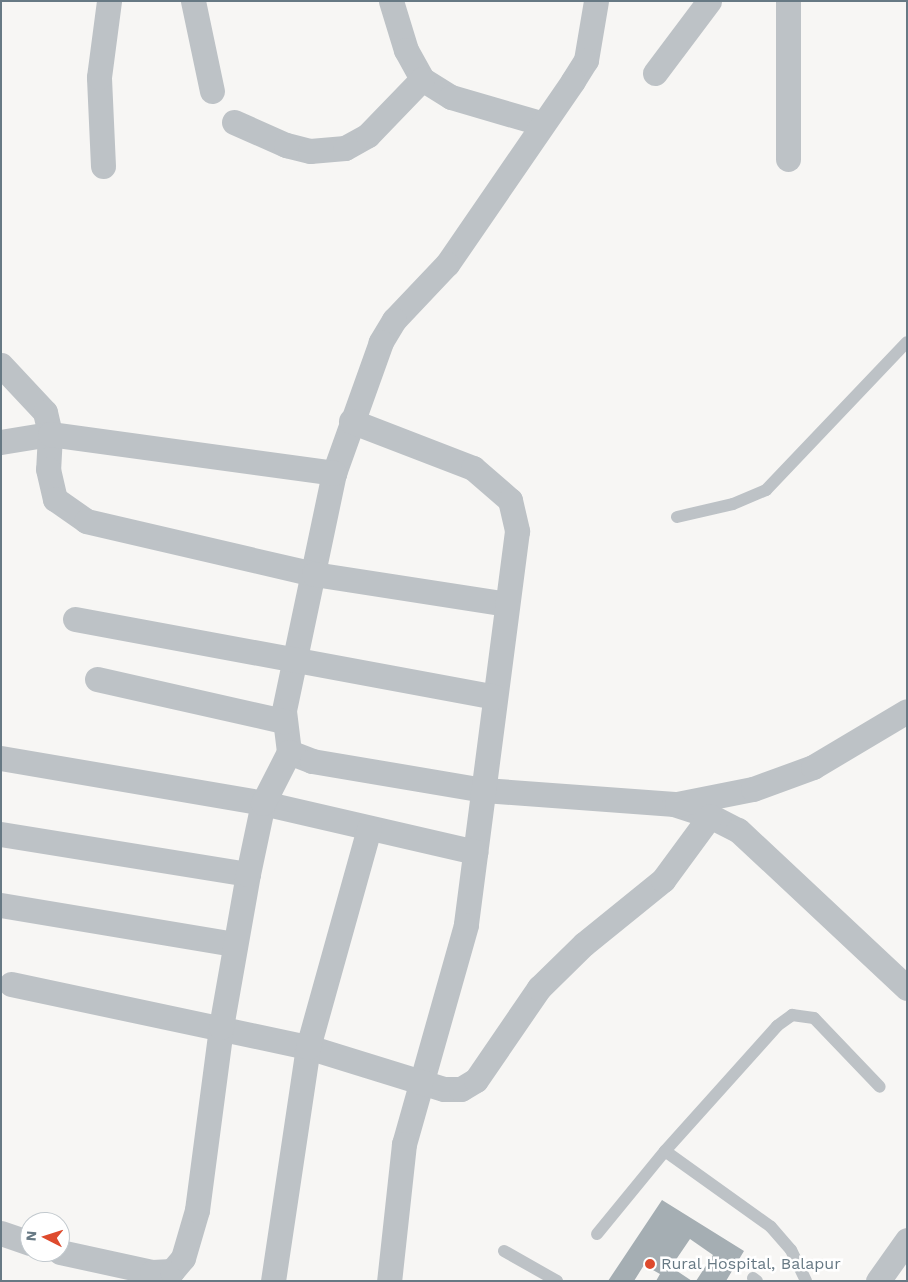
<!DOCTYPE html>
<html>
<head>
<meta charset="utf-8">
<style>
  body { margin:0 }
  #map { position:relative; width:908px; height:1282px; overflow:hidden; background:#f7f6f4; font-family:"Work Sans",sans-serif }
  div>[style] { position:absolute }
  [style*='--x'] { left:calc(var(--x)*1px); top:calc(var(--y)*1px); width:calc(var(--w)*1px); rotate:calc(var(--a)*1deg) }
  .building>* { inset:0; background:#a5aeb3 }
  .lane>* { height:12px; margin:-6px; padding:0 6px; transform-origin:6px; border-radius:6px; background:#bdc2c6 }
  .street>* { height:25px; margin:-12.5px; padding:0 12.5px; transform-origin:12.5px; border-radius:12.5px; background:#bdc2c6 }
  .dots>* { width:14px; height:14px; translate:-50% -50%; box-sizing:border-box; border:2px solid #fff; border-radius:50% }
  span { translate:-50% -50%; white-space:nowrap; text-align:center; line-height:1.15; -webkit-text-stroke:5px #fff; paint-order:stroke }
  .poi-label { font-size:16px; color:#677984 }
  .left { translate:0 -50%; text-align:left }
  .frame { position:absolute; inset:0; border:2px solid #677984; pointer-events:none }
  .north { position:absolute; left:20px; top:1212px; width:50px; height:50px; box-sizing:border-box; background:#fff; border:1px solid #c2c9ce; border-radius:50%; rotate:275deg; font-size:14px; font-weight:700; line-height:20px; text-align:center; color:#677984 }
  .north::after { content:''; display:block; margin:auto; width:18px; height:22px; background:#de4a2d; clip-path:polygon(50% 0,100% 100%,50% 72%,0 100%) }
</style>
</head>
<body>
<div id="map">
  <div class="building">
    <i style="clip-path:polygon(662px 1200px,744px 1251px,726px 1281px,696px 1281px,713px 1255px,690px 1239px,671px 1267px,692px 1281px,656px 1281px,660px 1274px,644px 1265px,634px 1281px,608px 1281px)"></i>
  </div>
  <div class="lane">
    <i style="--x:677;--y:517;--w:57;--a:-13.1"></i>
    <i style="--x:733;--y:504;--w:36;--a:-23"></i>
    <i style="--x:766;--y:490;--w:204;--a:-46.4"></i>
    <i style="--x:665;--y:1151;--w:130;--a:35.6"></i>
    <i style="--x:771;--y:1227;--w:30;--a:49"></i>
    <i style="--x:791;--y:1250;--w:34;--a:64"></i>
    <i style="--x:597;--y:1234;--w:107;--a:-50.7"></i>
    <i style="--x:665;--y:1151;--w:168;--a:-48.1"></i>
    <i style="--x:777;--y:1026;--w:19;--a:-36"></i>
    <i style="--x:792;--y:1015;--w:22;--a:8"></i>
    <i style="--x:814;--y:1018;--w:95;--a:46.3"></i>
    <i style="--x:504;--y:1251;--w:61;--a:29.5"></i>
    <i style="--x:753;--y:1278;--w:5;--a:37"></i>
  </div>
  <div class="street">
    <i style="--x:193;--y:1;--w:92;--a:78.1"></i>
    <i style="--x:391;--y:1;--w:51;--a:73"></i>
    <i style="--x:406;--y:50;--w:33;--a:61"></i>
    <i style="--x:422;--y:79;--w:34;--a:32"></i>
    <i style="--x:451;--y:97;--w:93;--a:16.3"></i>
    <i style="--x:596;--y:1;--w:60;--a:99.6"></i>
    <i style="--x:586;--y:60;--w:25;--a:122"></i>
    <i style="--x:573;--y:81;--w:222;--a:124.5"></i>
    <i style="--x:447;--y:264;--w:77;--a:133.4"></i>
    <i style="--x:394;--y:320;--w:26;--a:121"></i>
    <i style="--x:381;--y:342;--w:139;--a:109.7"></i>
    <i style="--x:334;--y:473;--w:243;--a:101.9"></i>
    <i style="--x:284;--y:711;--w:41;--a:83"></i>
    <i style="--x:289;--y:752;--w:25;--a:21"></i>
    <i style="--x:312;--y:761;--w:174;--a:9.6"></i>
    <i style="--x:484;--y:790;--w:191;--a:4.2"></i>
    <i style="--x:674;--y:804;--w:38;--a:18"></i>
    <i style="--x:710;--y:816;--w:31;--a:27"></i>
    <i style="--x:738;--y:830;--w:231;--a:43.1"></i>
    <i style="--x:655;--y:73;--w:90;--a:-53.1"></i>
    <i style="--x:234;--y:122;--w:57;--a:23.9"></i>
    <i style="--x:286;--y:145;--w:25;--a:14"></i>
    <i style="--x:310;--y:151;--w:35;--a:-5"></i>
    <i style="--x:345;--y:148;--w:26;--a:-29"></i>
    <i style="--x:368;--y:135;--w:78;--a:-46"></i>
    <i style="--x:788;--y:159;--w:158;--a:-90"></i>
    <i style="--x:103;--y:166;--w:89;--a:-92.6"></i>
    <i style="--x:99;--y:77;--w:77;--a:-82.5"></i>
    <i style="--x:1;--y:365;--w:64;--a:46.9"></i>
    <i style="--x:45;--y:412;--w:23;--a:77"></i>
    <i style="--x:50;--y:434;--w:35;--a:93"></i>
    <i style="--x:48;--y:469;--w:31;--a:77"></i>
    <i style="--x:55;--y:499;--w:38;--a:35"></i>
    <i style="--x:86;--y:521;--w:234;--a:13.1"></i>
    <i style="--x:314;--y:574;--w:195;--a:8.8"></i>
    <i style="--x:351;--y:421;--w:131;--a:21.1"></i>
    <i style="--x:473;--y:468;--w:49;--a:40.9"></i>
    <i style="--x:510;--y:500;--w:32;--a:77"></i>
    <i style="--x:517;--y:531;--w:397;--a:97.4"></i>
    <i style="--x:466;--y:925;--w:228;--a:105.8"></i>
    <i style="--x:404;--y:1144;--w:138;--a:96.2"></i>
    <i style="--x:1;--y:442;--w:50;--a:-9.3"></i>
    <i style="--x:50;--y:434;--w:287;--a:7.8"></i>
    <i style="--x:75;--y:619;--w:426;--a:10.5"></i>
    <i style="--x:97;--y:679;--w:192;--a:12.7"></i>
    <i style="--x:1;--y:758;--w:266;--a:9.7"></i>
    <i style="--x:263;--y:803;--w:218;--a:13"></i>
    <i style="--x:677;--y:804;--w:77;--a:-11.2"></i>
    <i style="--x:753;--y:789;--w:64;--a:-20.1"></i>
    <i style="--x:813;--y:767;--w:109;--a:-30.8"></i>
    <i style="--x:1;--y:834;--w:250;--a:9.2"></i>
    <i style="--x:1;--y:905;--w:237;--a:9.5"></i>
    <i style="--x:11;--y:984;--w:304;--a:12"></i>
    <i style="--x:308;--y:1047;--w:142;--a:17.2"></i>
    <i style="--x:444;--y:1089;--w:17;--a:0"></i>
    <i style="--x:461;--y:1089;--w:17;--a:-31"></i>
    <i style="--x:476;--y:1080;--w:112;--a:-55.6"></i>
    <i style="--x:539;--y:988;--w:63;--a:-44.4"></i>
    <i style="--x:584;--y:944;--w:102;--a:-39"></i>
    <i style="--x:663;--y:880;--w:79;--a:-53.7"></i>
    <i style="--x:1;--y:1233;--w:31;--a:19"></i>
    <i style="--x:60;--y:1252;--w:94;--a:12.3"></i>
    <i style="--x:152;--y:1272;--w:20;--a:-3"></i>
    <i style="--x:172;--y:1271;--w:17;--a:-50"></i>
    <i style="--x:183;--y:1258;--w:50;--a:-73.7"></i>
    <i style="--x:197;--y:1210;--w:185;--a:-82.5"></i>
    <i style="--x:221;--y:1027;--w:155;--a:-80"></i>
    <i style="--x:248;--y:874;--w:73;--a:-78.1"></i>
    <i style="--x:263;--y:803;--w:57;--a:-63"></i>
    <i style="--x:273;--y:1281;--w:237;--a:-81.5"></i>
    <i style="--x:308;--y:1047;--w:227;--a:-74.4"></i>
    <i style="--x:878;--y:1281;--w:50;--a:-54.7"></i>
  </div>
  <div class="dots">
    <i style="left:650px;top:1264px;background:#de4a2d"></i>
  </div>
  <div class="poi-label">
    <span class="left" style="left:661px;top:1264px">Rural Hospital, Balapur</span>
  </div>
  <div class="frame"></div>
  <div class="north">N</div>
</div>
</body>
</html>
